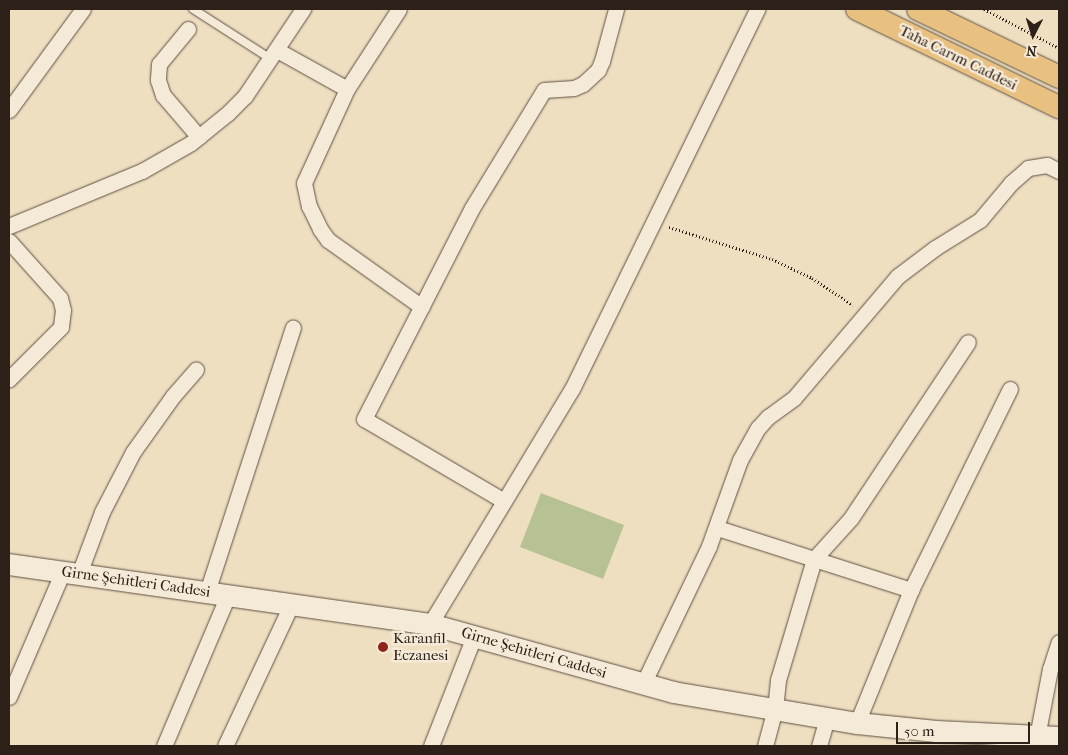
<!DOCTYPE html>
<html>
<head>
<meta charset="utf-8">
<style>
  body { margin:0 }
  #map { position:relative; width:1068px; height:755px; overflow:hidden; background:#efdfc1; font-family:"IM FELL French Canon",serif }
  div>[style] { position:absolute }
  [style*='--x'] { left:calc(var(--x)*1px); top:calc(var(--y)*1px); width:calc(var(--w)*1px); rotate:calc(var(--a)*1deg) }
  .green>* { inset:0; background:#b7c294 }
  .path>* { height:3px; margin-top:-1.5px; transform-origin:0; background:repeating-linear-gradient(90deg,#2c2018 0 1px,transparent 0 3.5px) }
  .roads { filter:drop-shadow(0 0 1px #5d5042) drop-shadow(0 0 1px #5d5042) }
  .lane>* { height:8px; margin:-4px; padding:0 4px; transform-origin:4px; border-radius:4px; background:#f5ead7 }
  .street>* { height:15px; margin:-7.5px; padding:0 7.5px; transform-origin:7.5px; border-radius:7.5px; background:#f5ead7 }
  .secondary>* { height:21px; margin:-10.5px; padding:0 10.5px; transform-origin:10.5px; border-radius:10.5px; background:#f5ead7 }
  .primary>* { height:22px; margin:-11px; padding:0 11px; transform-origin:11px; border-radius:11px; background:#e8c080 }
  .dots>* { width:14px; height:14px; translate:-50% -50%; box-sizing:border-box; border:2px solid #f5ead7; border-radius:50% }
  span { translate:-50% -50%; white-space:nowrap; text-align:center; line-height:1.15; -webkit-text-stroke:5px #f5ead7; paint-order:stroke }
  .street-label { font-size:15px; color:#2c2018 }
  .poi-label { font-size:15px; color:#2c2018 }
  .left { translate:0 -50%; text-align:left }
  .frame { position:absolute; inset:0; border:10px solid #2c2018; pointer-events:none }
  .north { position:absolute; left:1008px; top:10px; width:50px; height:50px; -webkit-text-stroke:4px #f5ead7; paint-order:stroke; rotate:185deg; font-size:14px; font-weight:700; line-height:20px; text-align:center; color:#2c2018 }
  .north::after { content:''; display:block; margin:auto; width:18px; height:22px; background:#2c2018; clip-path:polygon(50% 0,100% 100%,50% 72%,0 100%) }
  .scale { position:absolute; left:896px; top:722px; width:134px; height:22px; box-sizing:border-box; border:2px solid #2c2018; border-top:0; padding-left:6px; font-size:15px; line-height:18px; white-space:nowrap; color:#2c2018; -webkit-text-stroke:4px #f5ead7; paint-order:stroke }
</style>
</head>
<body>
<div id="map">
  <div class="green">
    <i style="clip-path:polygon(541px 493px,624px 525px,603px 579px,520px 547px)"></i>
  </div>
  <div class="path">
    <i style="--x:984;--y:9;--w:85;--a:27.5"></i>
    <i style="--x:669;--y:227;--w:108;--a:17.3"></i>
    <i style="--x:772;--y:259;--w:44;--a:25.4"></i>
    <i style="--x:812;--y:278;--w:49;--a:33.4"></i>
  </div>
  <div class="roads">
    <div class="lane">
      <i style="--x:193;--y:9;--w:93;--a:32.7"></i>
    </div>
    <div class="street">
      <i style="--x:188;--y:29;--w:45;--a:129.6"></i>
      <i style="--x:159;--y:64;--w:16;--a:94"></i>
      <i style="--x:158;--y:80;--w:16;--a:72"></i>
      <i style="--x:163;--y:95;--w:55;--a:49.4"></i>
      <i style="--x:277;--y:50;--w:80;--a:29.1"></i>
      <i style="--x:347;--y:89;--w:103;--a:114.6"></i>
      <i style="--x:304;--y:183;--w:24;--a:78"></i>
      <i style="--x:309;--y:206;--w:25;--a:64"></i>
      <i style="--x:320;--y:229;--w:14;--a:54"></i>
      <i style="--x:328;--y:240;--w:115;--a:35.5"></i>
      <i style="--x:347;--y:89;--w:95;--a:-57"></i>
      <i style="--x:9;--y:110;--w:125;--a:-53.8"></i>
      <i style="--x:9;--y:226;--w:144;--a:-22.5"></i>
      <i style="--x:142;--y:171;--w:56;--a:-29.7"></i>
      <i style="--x:191;--y:143;--w:48;--a:-39"></i>
      <i style="--x:228;--y:113;--w:24;--a:-45"></i>
      <i style="--x:245;--y:96;--w:105;--a:-56.3"></i>
      <i style="--x:9;--y:241;--w:76;--a:48.2"></i>
      <i style="--x:60;--y:298;--w:12;--a:76"></i>
      <i style="--x:63;--y:310;--w:17;--a:97"></i>
      <i style="--x:61;--y:327;--w:74;--a:135"></i>
      <i style="--x:504;--y:501;--w:162;--a:-149.6"></i>
      <i style="--x:364;--y:419;--w:237;--a:-62.9"></i>
      <i style="--x:472;--y:208;--w:138;--a:-58.6"></i>
      <i style="--x:544;--y:90;--w:30;--a:-4"></i>
      <i style="--x:574;--y:88;--w:10;--a:-24"></i>
      <i style="--x:583;--y:84;--w:21;--a:-43"></i>
      <i style="--x:598;--y:70;--w:10;--a:-66"></i>
      <i style="--x:602;--y:61;--w:54;--a:-74.9"></i>
      <i style="--x:717;--y:528;--w:204;--a:17.7"></i>
      <i style="--x:79;--y:574;--w:66;--a:-69.6"></i>
      <i style="--x:102;--y:512;--w:68;--a:-62.7"></i>
      <i style="--x:133;--y:452;--w:69;--a:-54.5"></i>
      <i style="--x:173;--y:396;--w:35;--a:-49"></i>
      <i style="--x:207;--y:592;--w:278;--a:-72"></i>
      <i style="--x:430;--y:624;--w:275;--a:-58.9"></i>
      <i style="--x:572;--y:389;--w:423;--a:-64"></i>
      <i style="--x:643;--y:684;--w:153;--a:-64.4"></i>
      <i style="--x:709;--y:546;--w:91;--a:-70.2"></i>
      <i style="--x:740;--y:460;--w:37;--a:-61"></i>
      <i style="--x:758;--y:428;--w:15;--a:-48"></i>
      <i style="--x:768;--y:417;--w:32;--a:-36"></i>
      <i style="--x:794;--y:398;--w:160;--a:-49.6"></i>
      <i style="--x:898;--y:276;--w:46;--a:-37.1"></i>
      <i style="--x:935;--y:248;--w:53;--a:-31.9"></i>
      <i style="--x:980;--y:220;--w:48;--a:-50"></i>
      <i style="--x:1011;--y:183;--w:23;--a:-41"></i>
      <i style="--x:1028;--y:168;--w:19;--a:-9"></i>
      <i style="--x:1047;--y:165;--w:13;--a:27"></i>
      <i style="--x:9;--y:697;--w:137;--a:-66.8"></i>
      <i style="--x:857;--y:723;--w:144;--a:-67.9"></i>
      <i style="--x:911;--y:590;--w:224;--a:-63.8"></i>
      <i style="--x:1037;--y:737;--w:69;--a:-79.2"></i>
      <i style="--x:1050;--y:669;--w:28;--a:-72"></i>
      <i style="--x:164;--y:746;--w:164;--a:-67"></i>
      <i style="--x:225;--y:746;--w:158;--a:-64.9"></i>
      <i style="--x:431;--y:746;--w:118;--a:-68.6"></i>
      <i style="--x:765;--y:746;--w:38;--a:-75"></i>
      <i style="--x:775;--y:709;--w:29;--a:-84"></i>
      <i style="--x:778;--y:680;--w:126;--a:-73.4"></i>
      <i style="--x:814;--y:559;--w:55;--a:-47.9"></i>
      <i style="--x:851;--y:518;--w:211;--a:-56.4"></i>
      <i style="--x:819;--y:746;--w:29;--a:-74"></i>
    </div>
    <div class="secondary">
      <i style="--x:9;--y:564;--w:425;--a:8.1"></i>
      <i style="--x:430;--y:624;--w:252;--a:15.6"></i>
      <i style="--x:673;--y:692;--w:187;--a:9.6"></i>
      <i style="--x:857;--y:723;--w:79;--a:5.8"></i>
      <i style="--x:936;--y:731;--w:123;--a:2.8"></i>
    </div>
    <div class="primary">
      <i style="--x:857;--y:9;--w:225;--a:25.9"></i>
      <i style="--x:918;--y:9;--w:157;--a:25.7"></i>
    </div>
  </div>
  <div class="dots">
    <i style="left:383px;top:647px;background:#8f2418"></i>
  </div>
  <div class="street-label">
    <span style="left:958px;top:58px;rotate:26deg">Taha Carım Caddesi</span>
    <span style="left:136px;top:582px;rotate:8deg">Girne Şehitleri Caddesi</span>
    <span style="left:534px;top:653px;rotate:16deg">Girne Şehitleri Caddesi</span>
  </div>
  <div class="poi-label">
    <span class="left" style="left:393px;top:647px">Karanfil<br>Eczanesi</span>
  </div>
  <div class="frame"></div>
  <div class="north">N</div>
  <div class="scale">50 m</div>
</div>
</body>
</html>
